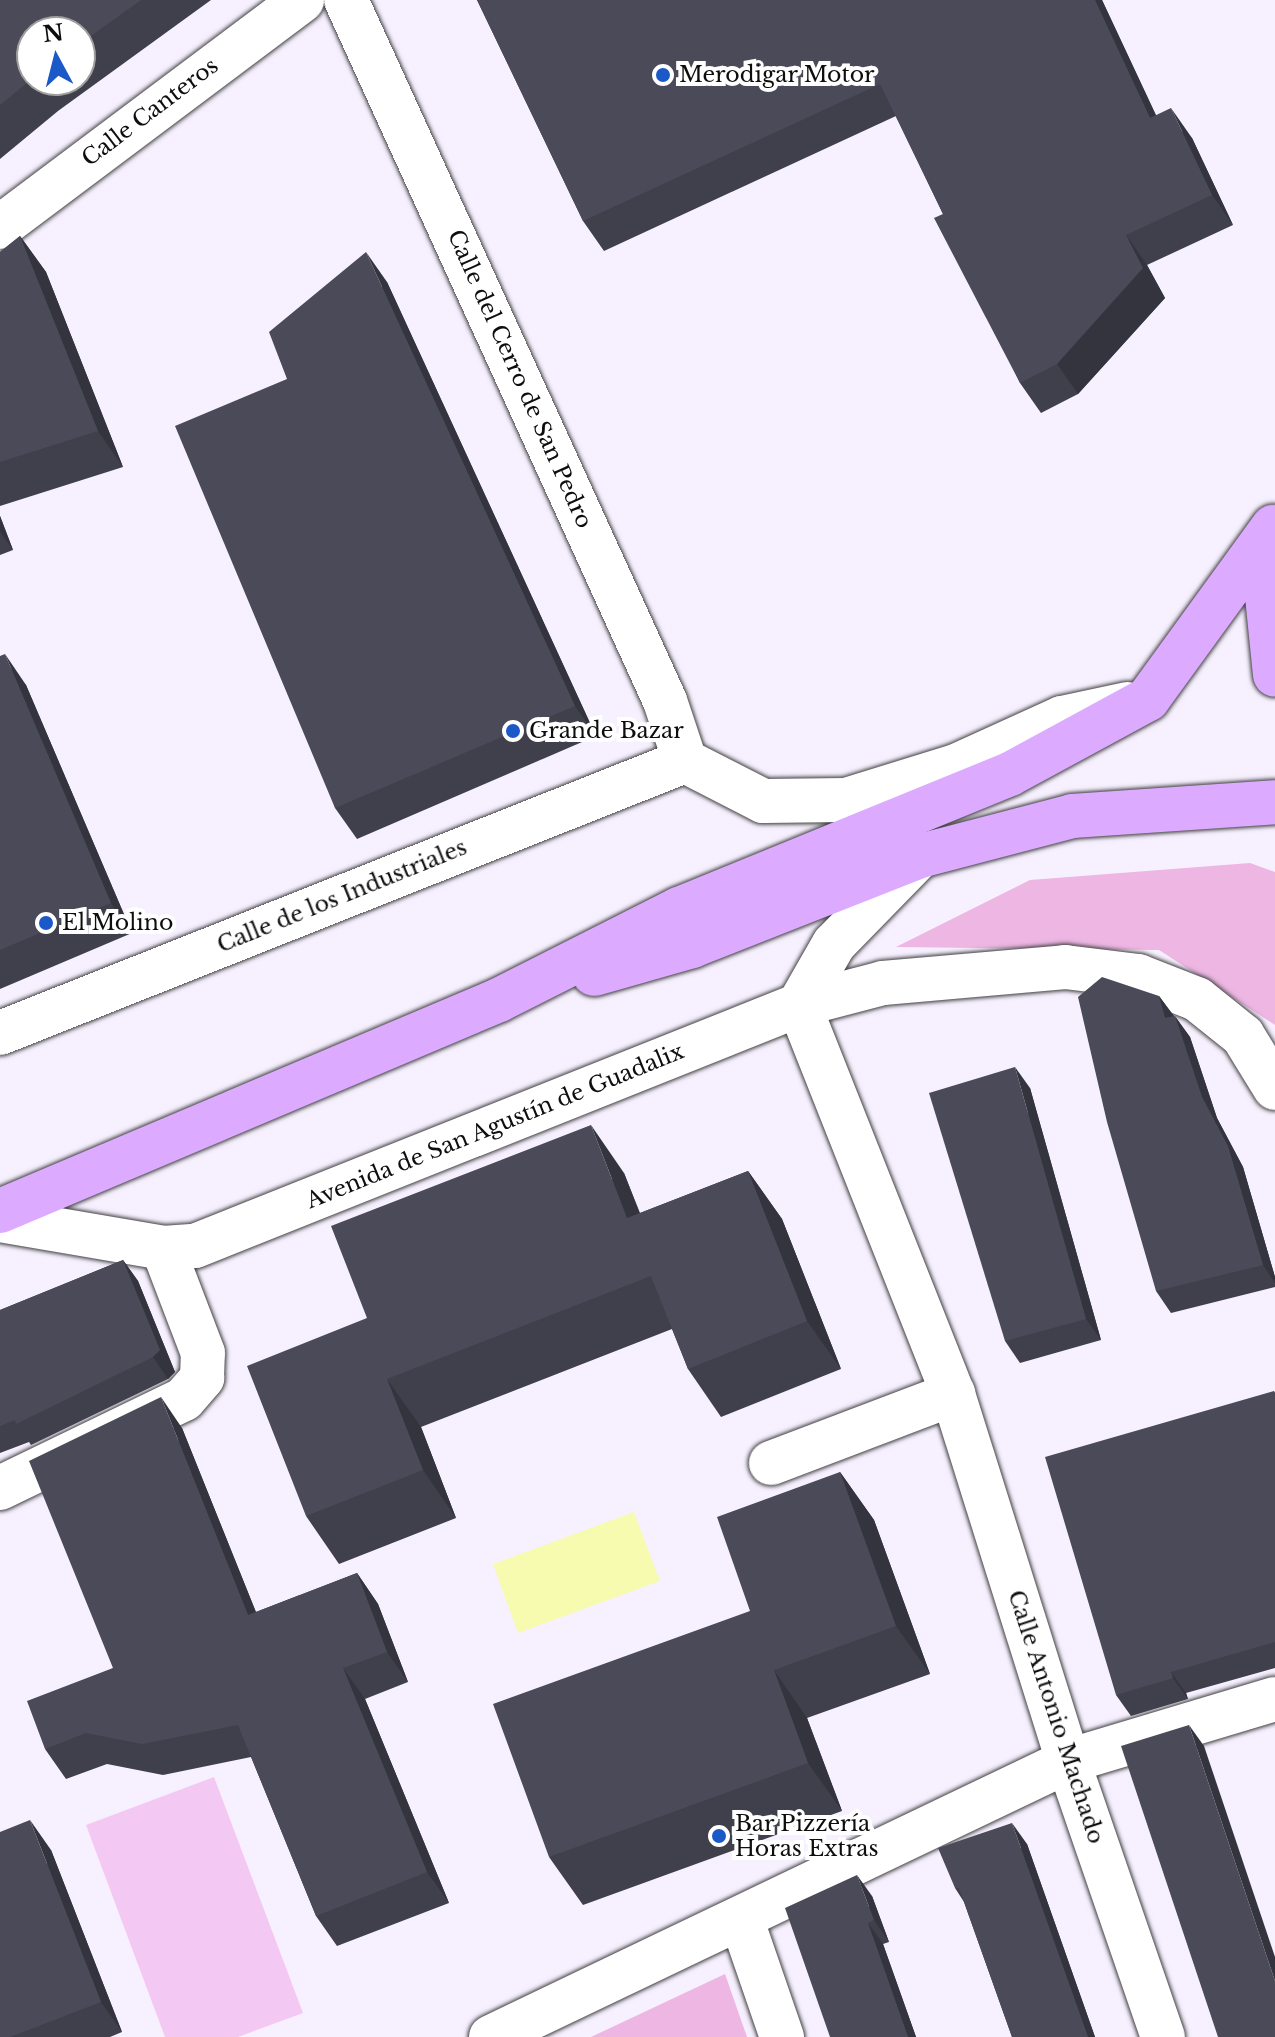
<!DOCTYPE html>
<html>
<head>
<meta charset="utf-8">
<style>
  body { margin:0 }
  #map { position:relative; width:1275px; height:2037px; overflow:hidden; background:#f7f0ff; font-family:"Libre Baskerville",serif }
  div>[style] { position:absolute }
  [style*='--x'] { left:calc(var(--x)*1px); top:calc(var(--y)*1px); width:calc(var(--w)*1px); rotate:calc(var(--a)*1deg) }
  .green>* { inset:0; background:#edb6e3 }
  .pitch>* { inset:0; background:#f3c8f2 }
  .water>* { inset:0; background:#f6fbb0 }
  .roads { filter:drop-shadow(0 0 2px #414141) drop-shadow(0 0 2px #414141) }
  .pedestrian>* { height:44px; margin:-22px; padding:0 22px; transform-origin:22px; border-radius:22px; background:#fff }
  .minor>* { height:44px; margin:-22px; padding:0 22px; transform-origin:22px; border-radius:22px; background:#fff }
  .secondary>* { height:44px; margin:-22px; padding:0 22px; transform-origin:22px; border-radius:22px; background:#dcabff }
  .wall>* { inset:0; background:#40404c }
  .shaded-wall>* { inset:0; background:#34343e }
  .building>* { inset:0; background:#4b4a58 }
  .dots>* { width:22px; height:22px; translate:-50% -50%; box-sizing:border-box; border:4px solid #fff; border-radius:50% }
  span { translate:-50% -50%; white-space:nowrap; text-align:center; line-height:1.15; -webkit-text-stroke:8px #fff; paint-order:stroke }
  .poi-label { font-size:22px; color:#0e0e0e }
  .left { translate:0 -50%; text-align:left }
  .street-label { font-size:22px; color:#0e0e0e }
  .north { position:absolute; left:16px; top:16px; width:80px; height:80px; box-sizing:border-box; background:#fff; border:2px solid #9f9f9f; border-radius:50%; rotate:353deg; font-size:22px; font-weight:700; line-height:32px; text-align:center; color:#0e0e0e }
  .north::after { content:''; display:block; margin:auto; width:28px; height:36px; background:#1b59c9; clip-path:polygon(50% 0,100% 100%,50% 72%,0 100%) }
</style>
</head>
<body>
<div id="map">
  <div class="green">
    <i style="clip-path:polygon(1250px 863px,1275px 872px,1275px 1025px,1159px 950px,896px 947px,1030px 880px)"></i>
    <i style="clip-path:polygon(725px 1974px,747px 2037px,591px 2037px)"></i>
  </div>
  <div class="pitch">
    <i style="clip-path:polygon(214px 1777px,303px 2013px,238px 2037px,165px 2037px,86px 1825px)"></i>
  </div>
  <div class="water">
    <i style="clip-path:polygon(634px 1512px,660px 1581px,518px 1633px,493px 1564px)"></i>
  </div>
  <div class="roads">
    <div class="pedestrian">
      <i style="--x:0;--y:1488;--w:204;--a:-25.8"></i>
      <i style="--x:184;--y:1399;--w:28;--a:-49"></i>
      <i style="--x:202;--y:1378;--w:25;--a:-88"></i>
      <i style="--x:203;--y:1353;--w:112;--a:-110.9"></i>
    </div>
    <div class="minor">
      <i style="--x:346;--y:0;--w:770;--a:65.53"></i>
      <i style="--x:665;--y:701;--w:63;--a:71.6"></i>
      <i style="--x:0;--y:227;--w:378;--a:-36.9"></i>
      <i style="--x:685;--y:761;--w:88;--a:27.1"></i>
      <i style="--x:763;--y:801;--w:83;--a:-0.7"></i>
      <i style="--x:846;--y:800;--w:115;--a:-17.2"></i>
      <i style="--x:956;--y:766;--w:116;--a:-24.4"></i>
      <i style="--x:1062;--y:718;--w:67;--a:-12"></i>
      <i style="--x:0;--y:1033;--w:737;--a:-21.66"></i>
      <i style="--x:0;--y:1220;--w:165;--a:9.7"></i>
      <i style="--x:163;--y:1248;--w:32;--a:-4"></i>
      <i style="--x:195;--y:1246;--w:650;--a:-21.75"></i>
      <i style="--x:799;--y:1005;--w:70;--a:-60.2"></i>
      <i style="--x:834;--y:944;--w:123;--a:-45.7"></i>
      <i style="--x:771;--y:1463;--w:195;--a:-20.8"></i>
      <i style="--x:741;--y:1918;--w:126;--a:71"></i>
      <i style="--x:491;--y:2037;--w:640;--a:-25.56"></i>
      <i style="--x:1068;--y:1761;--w:216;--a:-16.7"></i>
      <i style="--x:1163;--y:2037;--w:292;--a:-109"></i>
      <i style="--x:1068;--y:1761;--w:385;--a:-107.4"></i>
      <i style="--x:953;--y:1394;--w:418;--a:-111.6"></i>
      <i style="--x:799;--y:1005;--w:87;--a:-14.7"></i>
      <i style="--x:883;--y:983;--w:183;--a:-5"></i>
      <i style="--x:1065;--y:967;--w:74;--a:7"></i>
      <i style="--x:1138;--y:976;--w:63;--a:21.3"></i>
      <i style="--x:1197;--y:999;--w:59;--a:38.8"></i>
      <i style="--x:1243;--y:1036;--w:61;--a:58.4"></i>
    </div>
    <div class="secondary">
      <i style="--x:1273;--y:531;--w:65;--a:95.3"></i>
      <i style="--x:1267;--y:596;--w:79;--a:84.2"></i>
      <i style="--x:594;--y:974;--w:102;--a:-15.9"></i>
      <i style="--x:692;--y:946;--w:245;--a:-21.5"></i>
      <i style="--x:920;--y:856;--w:157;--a:-14.7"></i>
      <i style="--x:1072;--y:816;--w:203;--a:-3.9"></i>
      <i style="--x:0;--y:1211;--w:542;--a:-22.92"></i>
      <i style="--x:499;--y:1000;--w:202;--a:-26.8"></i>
      <i style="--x:679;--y:909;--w:357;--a:-22.2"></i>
      <i style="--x:1010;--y:774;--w:157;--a:-28.5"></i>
      <i style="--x:1148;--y:699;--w:213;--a:-54"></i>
    </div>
  </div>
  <div class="wall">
    <i style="clip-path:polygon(evenodd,0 0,211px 0,58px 111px,0 159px,0 0,80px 32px,80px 80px,32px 80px,80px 32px)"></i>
    <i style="clip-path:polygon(477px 0,1102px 0,1156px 115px,1192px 138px,1233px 225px,1147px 265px,1165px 298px,1078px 394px,1041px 413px,1020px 383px,943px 214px,896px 116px,604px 251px,583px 221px)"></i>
    <i style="clip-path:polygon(20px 236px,46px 272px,123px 467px,0 506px,0 252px)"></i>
    <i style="clip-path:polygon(387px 282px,596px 736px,357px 839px,335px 808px,287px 379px)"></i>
    <i style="clip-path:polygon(0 516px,13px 550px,0 555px)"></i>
    <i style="clip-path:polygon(0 656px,26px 685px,132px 933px,0 989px)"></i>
    <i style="clip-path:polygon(1159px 996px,1190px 1037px,1217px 1118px,1243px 1167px,1275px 1277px,1275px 1287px,1171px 1313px,1156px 1291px)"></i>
    <i style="clip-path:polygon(1030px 1088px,1101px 1340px,1020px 1363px,1005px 1341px)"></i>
    <i style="clip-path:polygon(748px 1171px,782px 1219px,841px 1369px,721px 1417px,688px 1369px,672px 1329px,421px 1427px,456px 1518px,339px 1564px,306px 1516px,367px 1318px,624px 1173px,640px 1213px)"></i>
    <i style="clip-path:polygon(123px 1260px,138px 1281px,175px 1372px,168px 1379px,31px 1445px,29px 1442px,0 1453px,0 1310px)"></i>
    <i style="clip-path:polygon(1274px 1391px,1275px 1393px,1275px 1668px,1186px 1693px,1188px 1699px,1131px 1716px,1116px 1695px)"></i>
    <i style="clip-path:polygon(182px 1428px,256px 1612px,357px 1573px,378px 1604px,408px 1682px,365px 1699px,449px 1903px,337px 1946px,316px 1916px,251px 1757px,163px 1775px,107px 1764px,66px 1779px,45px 1749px,113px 1668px)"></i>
    <i style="clip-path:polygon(840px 1472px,874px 1520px,930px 1674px,807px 1718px,842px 1811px,583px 1905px,549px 1857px,750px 1611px)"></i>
    <i style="clip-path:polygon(1027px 1844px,1095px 2037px,1012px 2037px,964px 1902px,955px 1888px)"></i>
    <i style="clip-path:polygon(51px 1850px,122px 2032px,110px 2037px,0 2037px)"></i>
    <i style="clip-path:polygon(872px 1896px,889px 1942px,883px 1944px,916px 2037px,830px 2037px)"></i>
  </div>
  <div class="shaded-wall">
    <i style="clip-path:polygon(1095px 0,1102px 0,1171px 148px,1150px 118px)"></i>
    <i style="clip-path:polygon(1171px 108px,1192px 138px,1233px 225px,1212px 195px)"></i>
    <i style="clip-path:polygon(1126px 235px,1147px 265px,1165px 298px,1078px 394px,1057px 364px)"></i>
    <i style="clip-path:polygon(20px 236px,46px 272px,123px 467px,98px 431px)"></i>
    <i style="clip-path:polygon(366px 252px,387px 282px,596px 736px,575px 706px)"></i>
    <i style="clip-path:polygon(0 516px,13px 550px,0 532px)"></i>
    <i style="clip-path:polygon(5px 654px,26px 685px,132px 933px,111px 903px)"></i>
    <i style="clip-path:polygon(1159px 996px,1174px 1017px,1165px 1018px)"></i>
    <i style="clip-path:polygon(1175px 1016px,1190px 1037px,1217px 1118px,1243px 1167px,1275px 1277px,1275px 1283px,1263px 1265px,1202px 1097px)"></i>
    <i style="clip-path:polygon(1015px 1067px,1030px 1088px,1101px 1340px,1086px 1319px)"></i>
    <i style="clip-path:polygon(591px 1125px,624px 1173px,660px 1266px,627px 1218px)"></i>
    <i style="clip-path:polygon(748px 1171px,782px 1219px,841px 1369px,807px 1321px)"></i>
    <i style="clip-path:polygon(123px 1260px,138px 1281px,175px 1372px,168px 1379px,153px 1357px)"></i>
    <i style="clip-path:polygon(387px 1379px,421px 1427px,456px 1518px,423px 1470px)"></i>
    <i style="clip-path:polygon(161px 1397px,182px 1428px,269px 1645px,248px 1615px)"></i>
    <i style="clip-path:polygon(840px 1472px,874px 1520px,930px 1674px,896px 1626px)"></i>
    <i style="clip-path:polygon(357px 1573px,378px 1604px,408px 1682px,387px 1652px)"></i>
    <i style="clip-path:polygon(343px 1668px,365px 1699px,449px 1903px,427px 1872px)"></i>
    <i style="clip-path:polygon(774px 1670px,807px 1718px,842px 1811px,808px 1763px)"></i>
    <i style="clip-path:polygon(1171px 1672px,1186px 1693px,1188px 1699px,1173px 1678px)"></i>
    <i style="clip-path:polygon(1189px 1725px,1204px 1746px,1275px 1957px,1275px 1981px)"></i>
    <i style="clip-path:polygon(30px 1820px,51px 1850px,122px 2032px,101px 2002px)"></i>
    <i style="clip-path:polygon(1012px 1823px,1027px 1844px,1095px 2037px,1088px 2037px)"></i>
    <i style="clip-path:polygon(857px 1875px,872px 1896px,889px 1942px,874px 1920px)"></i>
    <i style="clip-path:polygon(868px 1923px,883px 1944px,916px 2037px,908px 2037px)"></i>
  </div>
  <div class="building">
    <i style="clip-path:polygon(0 0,141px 0,80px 44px,80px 32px,32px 32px,32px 79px,0 105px)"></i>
    <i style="clip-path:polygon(477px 0,1095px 0,1150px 118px,1171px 108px,1212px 195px,1126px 235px,1143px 268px,1057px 364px,1020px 383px,934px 218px,943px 214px,880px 84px,583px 221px)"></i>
    <i style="clip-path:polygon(20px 236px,98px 431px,0 462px,0 252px)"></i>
    <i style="clip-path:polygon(366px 252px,575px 706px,335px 808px,175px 426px,287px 379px,269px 332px)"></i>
    <i style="clip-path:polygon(5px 654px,111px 903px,0 950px,0 656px)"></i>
    <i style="clip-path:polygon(1102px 977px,1159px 996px,1165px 1018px,1175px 1016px,1202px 1097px,1228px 1146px,1263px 1265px,1156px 1291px,1107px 1122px,1078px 997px)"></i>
    <i style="clip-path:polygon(1015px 1067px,1086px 1319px,1005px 1341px,929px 1093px)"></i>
    <i style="clip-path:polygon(591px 1125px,627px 1218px,748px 1171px,807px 1321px,688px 1369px,651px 1276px,387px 1379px,423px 1470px,306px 1516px,247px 1366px,367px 1318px,331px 1226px)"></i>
    <i style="clip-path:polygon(123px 1260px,160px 1350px,153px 1357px,16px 1424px,15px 1420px,0 1426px,0 1310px)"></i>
    <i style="clip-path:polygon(1274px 1391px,1275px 1396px,1275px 1642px,1171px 1672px,1173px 1678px,1116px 1695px,1045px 1457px)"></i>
    <i style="clip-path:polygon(161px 1397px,248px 1615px,357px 1573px,387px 1652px,343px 1668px,427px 1872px,316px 1916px,238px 1725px,142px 1744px,86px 1733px,45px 1749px,27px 1701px,113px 1668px,29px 1461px)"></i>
    <i style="clip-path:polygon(840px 1472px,896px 1626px,774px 1670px,808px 1763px,549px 1857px,493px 1704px,750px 1611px,717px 1517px)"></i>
    <i style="clip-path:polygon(1189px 1725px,1275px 1981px,1275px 2037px,1218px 2037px,1121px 1746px)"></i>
    <i style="clip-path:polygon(30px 1820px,101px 2002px,10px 2037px,0 2037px,0 1832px)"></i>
    <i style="clip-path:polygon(1012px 1823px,1088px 2037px,1012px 2037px,959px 1888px,955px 1888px,938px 1848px)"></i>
    <i style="clip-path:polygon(857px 1875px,874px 1920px,868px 1923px,908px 2037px,830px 2037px,785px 1908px)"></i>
  </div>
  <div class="dots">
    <i style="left:663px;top:75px;background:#1b59c9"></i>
    <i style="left:513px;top:731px;background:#1b59c9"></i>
    <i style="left:46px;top:923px;background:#1b59c9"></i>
    <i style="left:719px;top:1836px;background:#1b59c9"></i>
  </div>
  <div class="poi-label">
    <span class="left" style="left:679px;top:75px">Merodigar Motor</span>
    <span class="left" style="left:529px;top:731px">Grande Bazar</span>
    <span class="left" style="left:62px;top:923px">El Molino</span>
    <span class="left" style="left:735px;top:1836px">Bar Pizzería<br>Horas Extras</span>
  </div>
  <div class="street-label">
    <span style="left:150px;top:112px;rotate:-37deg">Calle Canteros</span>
    <span style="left:520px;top:379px;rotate:66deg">Calle del Cerro de San Pedro</span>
    <span style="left:342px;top:896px;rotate:-22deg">Calle de los Industriales</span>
    <span style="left:495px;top:1126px;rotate:-22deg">Avenida de San Agustín de Guadalix</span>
    <span style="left:1056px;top:1717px;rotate:72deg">Calle Antonio Machado</span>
  </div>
  <div class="north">N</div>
</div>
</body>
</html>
